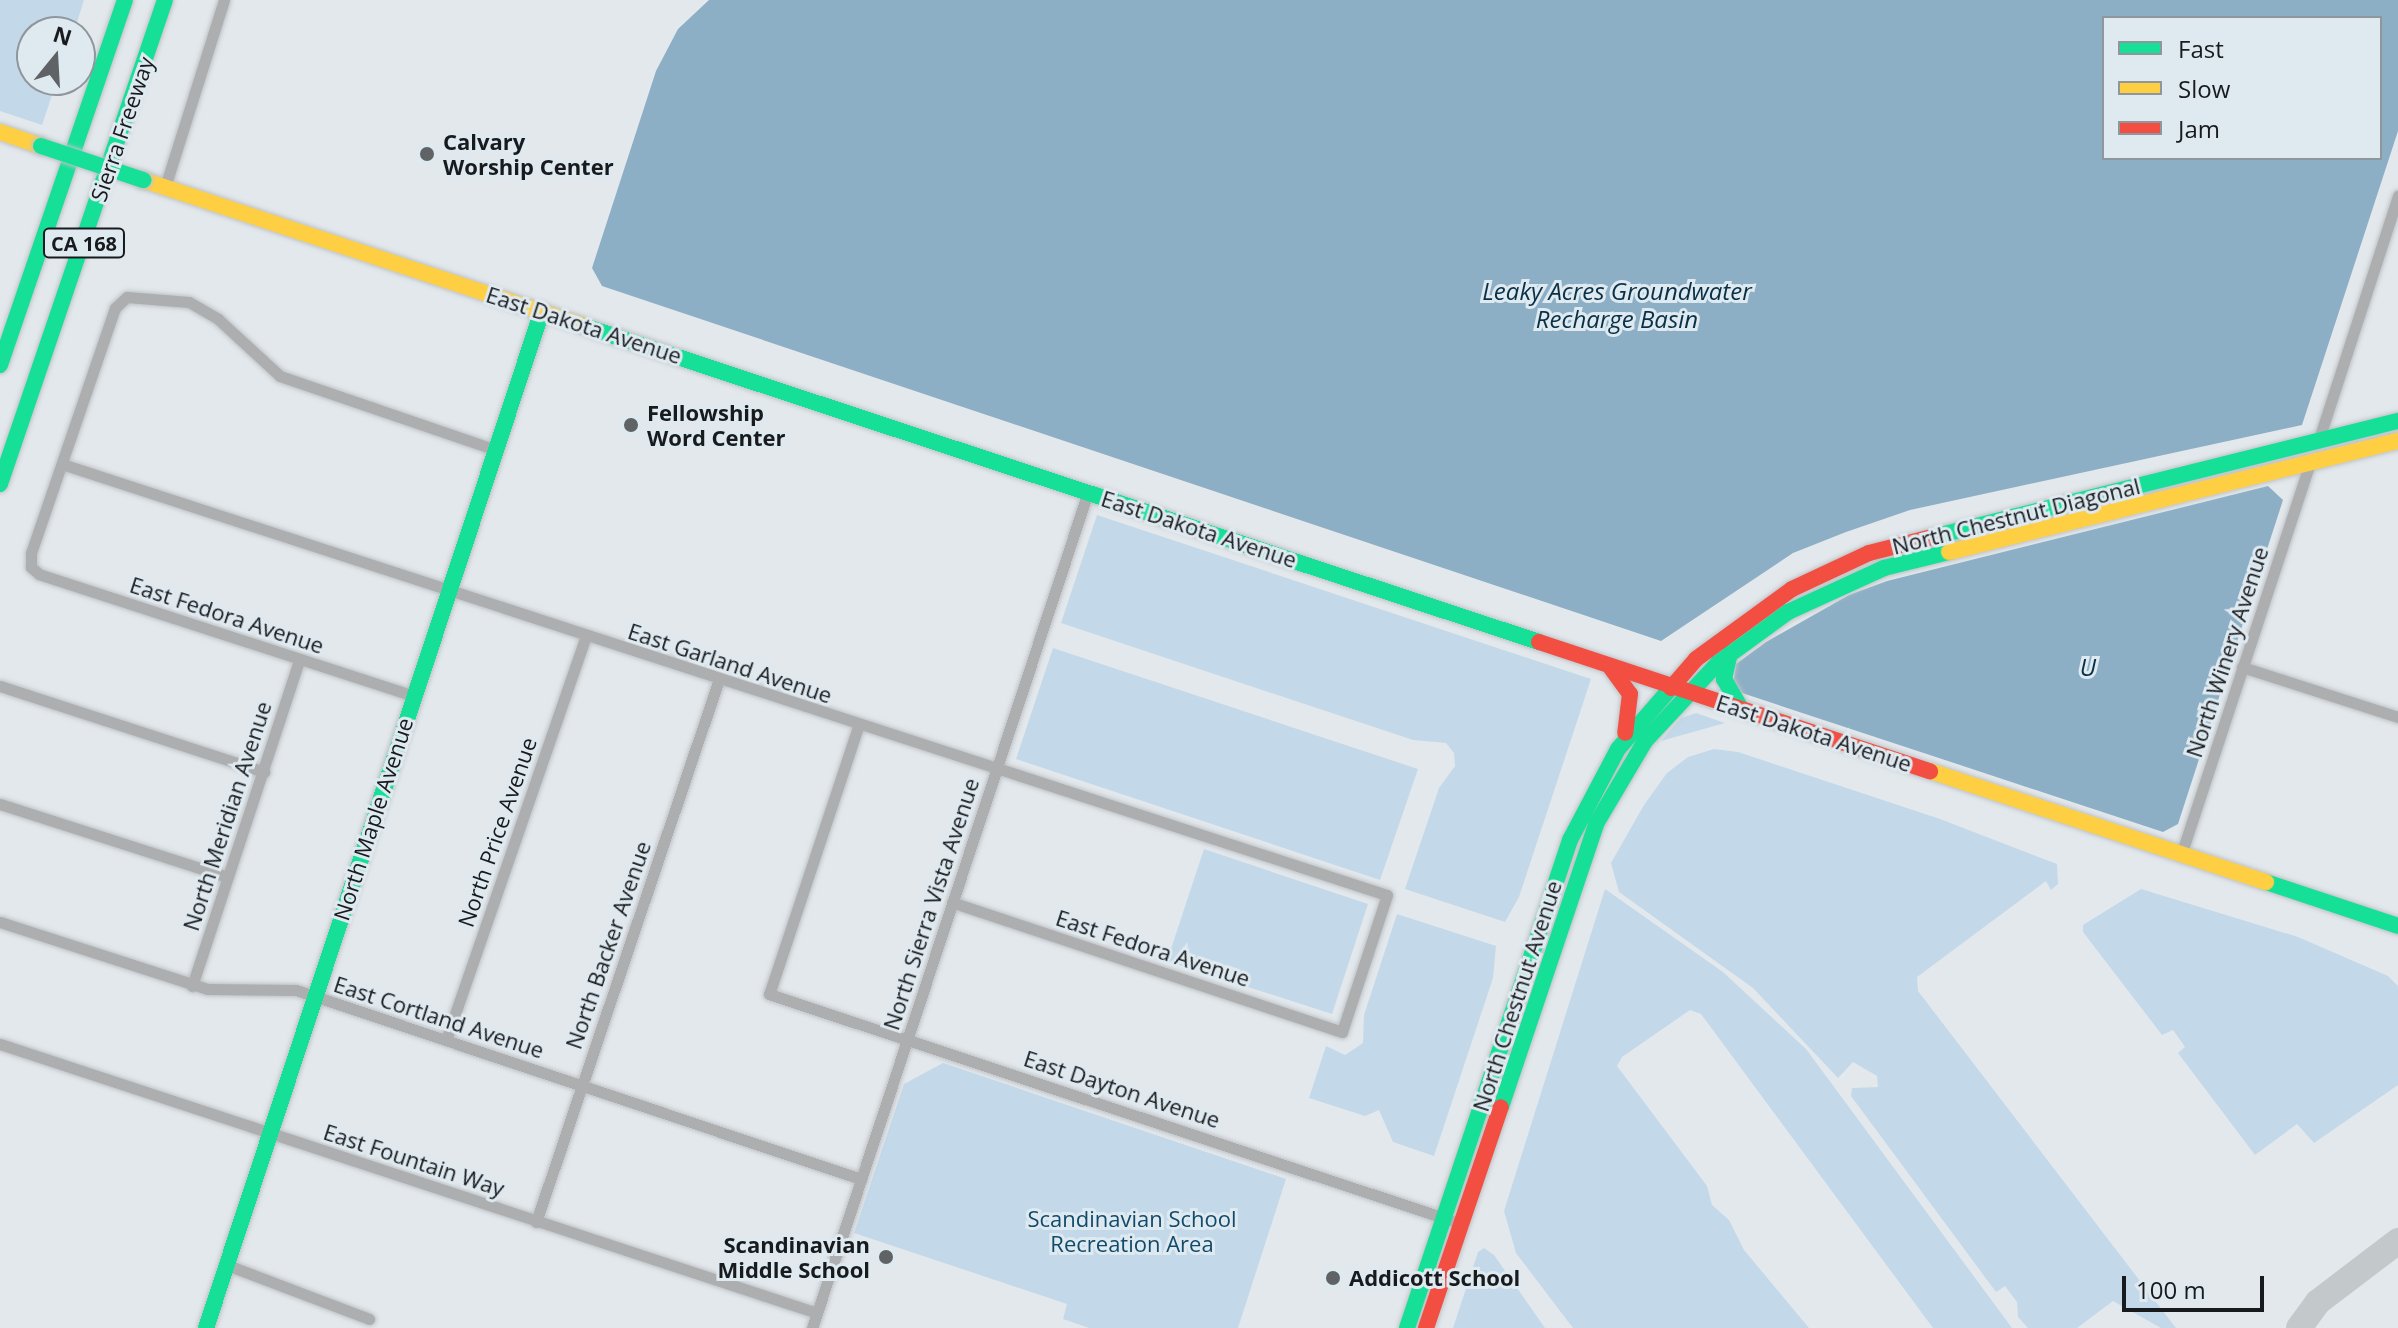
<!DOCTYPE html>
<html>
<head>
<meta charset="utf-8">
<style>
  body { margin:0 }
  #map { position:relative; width:2398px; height:1328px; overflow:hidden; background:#e3e8ec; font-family:"Open Sans",sans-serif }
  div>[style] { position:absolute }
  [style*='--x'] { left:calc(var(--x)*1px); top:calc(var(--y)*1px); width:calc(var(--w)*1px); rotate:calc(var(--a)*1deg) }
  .green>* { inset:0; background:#c3d9e9 }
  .water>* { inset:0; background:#8dafc6 }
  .taxiway>* { height:26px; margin:-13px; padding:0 13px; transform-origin:13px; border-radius:13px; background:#c3c8ca }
  .roads { filter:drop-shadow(0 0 2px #bfc3c6) drop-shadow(0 0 2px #bfc3c6) }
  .street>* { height:11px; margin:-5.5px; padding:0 5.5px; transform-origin:5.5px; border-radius:5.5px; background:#acaeb0 }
  .fast>* { height:16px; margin:-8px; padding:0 8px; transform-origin:8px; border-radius:8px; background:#16e098 }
  .slow>* { height:16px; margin:-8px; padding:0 8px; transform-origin:8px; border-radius:8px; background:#ffcf43 }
  .jam>* { height:16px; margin:-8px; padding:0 8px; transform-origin:8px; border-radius:8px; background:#f24e42 }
  .bridges { filter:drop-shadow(0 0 2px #bfc3c6) drop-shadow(0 0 2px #bfc3c6) }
  .fast-bridge>* { height:16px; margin:-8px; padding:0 8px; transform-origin:8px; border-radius:8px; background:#16e098 }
  .dots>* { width:22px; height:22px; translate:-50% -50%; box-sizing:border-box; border:4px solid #dfe9f0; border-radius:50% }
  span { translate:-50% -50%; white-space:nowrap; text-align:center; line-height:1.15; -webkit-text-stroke:6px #dfe9f0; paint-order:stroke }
  .shield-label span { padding:2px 6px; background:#dfe9f0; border:2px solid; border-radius:6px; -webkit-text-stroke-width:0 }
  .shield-label { font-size:20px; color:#181b1e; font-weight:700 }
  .street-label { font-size:22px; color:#181b1e }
  .poi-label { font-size:22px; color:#181b1e; font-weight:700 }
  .left { translate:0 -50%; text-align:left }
  .right { translate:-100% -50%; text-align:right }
  .park-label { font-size:22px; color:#114b6c }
  .water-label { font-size:24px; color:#083047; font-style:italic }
  .legend { position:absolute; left:2102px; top:16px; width:280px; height:144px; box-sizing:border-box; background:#dfe9f0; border:2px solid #8f979c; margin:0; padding:10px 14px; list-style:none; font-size:24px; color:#181b1e }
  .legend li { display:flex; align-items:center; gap:16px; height:40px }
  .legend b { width:40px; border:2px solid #8f979c }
  .north { position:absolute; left:16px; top:16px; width:80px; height:80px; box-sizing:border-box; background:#dfe9f0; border:2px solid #8f979c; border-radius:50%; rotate:18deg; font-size:22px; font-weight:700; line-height:32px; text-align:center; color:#181b1e }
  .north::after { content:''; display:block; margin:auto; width:28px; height:36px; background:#5f6366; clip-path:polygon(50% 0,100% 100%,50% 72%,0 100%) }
  .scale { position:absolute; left:2122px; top:1276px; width:142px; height:36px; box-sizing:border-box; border:4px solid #181b1e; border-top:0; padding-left:10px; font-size:24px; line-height:28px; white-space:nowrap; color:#181b1e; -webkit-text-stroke:6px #dfe9f0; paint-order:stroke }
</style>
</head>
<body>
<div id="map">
  <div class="green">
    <i style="clip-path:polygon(0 0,84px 0,74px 32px,32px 32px,32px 80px,57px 80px,42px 125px,0 111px)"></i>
    <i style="clip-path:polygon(1097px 515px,1591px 679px,1519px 897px,1505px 922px,1405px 889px,1439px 788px,1455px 766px,1454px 753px,1446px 743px,1413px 740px,1061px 623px)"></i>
    <i style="clip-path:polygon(1053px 648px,1418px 769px,1380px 880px,1016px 759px)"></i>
    <i style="clip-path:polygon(1696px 713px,1725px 723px,1661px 741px,1681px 718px)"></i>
    <i style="clip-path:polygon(1714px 749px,1738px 752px,1940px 819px,2057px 864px,2058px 884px,2051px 890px,2046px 881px,1917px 977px,1918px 991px,2176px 1328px,2161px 1328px,2113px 1301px,2077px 1328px,2028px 1328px,2018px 1317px,2017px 1302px,2005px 1286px,1996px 1292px,1851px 1096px,1852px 1088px,1878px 1087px,1877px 1076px,1853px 1062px,1838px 1078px,1753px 988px,1619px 892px,1611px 863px,1644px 805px,1667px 773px,1688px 757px)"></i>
    <i style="clip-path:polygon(1204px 849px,1368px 904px,1332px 1014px,1167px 961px)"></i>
    <i style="clip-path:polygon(1605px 889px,1723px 972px,1806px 1049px,2012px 1328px,1933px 1328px,1701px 1014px,1690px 1010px,1622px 1057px,1617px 1066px,1707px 1186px,1712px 1205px,1729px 1220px,1744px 1250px,1809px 1328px,1573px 1328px,1516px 1253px,1504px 1211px)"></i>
    <i style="clip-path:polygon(2141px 889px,2298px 937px,2388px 976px,2398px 986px,2398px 1085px,2314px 1143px,2297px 1124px,2255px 1155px,2178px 1053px,2185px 1047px,2173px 1030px,2162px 1035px,2083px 932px,2083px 925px)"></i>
    <i style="clip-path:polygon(1397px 914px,1496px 946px,1493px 978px,1434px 1156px,1393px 1142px,1379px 1110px,1365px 1116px,1309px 1098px,1326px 1046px,1345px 1055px,1363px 1043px,1364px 1015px)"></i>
    <i style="clip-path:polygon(943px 1063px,1286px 1179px,1238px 1328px,1089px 1328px,1063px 1319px,1067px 1304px,854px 1233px,904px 1084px)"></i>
    <i style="clip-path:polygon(1484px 1248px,1494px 1255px,1545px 1328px,1453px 1328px,1478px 1252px)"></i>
  </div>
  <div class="water">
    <i style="clip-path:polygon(evenodd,709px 0,2398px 0,2398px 131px,2302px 425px,1910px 510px,1846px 532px,1793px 553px,1661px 641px,602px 286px,592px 268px,656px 71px,678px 29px,709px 0,2380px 18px,2380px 158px,2104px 158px,2104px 18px,2380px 18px)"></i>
    <i style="clip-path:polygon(2268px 486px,2283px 500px,2178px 824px,2163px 832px,1742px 693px,1733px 686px,1736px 664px,1766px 642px,1849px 595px,1887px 581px)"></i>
  </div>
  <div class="taxiway">
    <i style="--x:2299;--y:1328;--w:32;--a:-54"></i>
    <i style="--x:2318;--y:1302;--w:101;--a:-37.3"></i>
  </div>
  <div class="roads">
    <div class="street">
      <i style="--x:165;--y:187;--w:196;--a:-72.5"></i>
      <i style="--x:2318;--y:442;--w:259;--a:-72"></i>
      <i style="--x:62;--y:464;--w:1393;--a:18.02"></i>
      <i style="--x:1387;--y:895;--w:144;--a:108.2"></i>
      <i style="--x:1342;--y:1032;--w:411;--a:-161.6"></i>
      <i style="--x:2242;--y:667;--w:164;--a:17.8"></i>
      <i style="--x:0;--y:686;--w:278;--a:18"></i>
      <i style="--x:414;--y:696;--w:394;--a:-162"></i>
      <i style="--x:39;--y:574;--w:11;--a:-139"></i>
      <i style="--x:31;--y:567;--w:14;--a:-90"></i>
      <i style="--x:31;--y:553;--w:259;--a:-71.1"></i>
      <i style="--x:115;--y:308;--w:16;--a:-43"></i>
      <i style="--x:127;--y:297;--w:62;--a:4.6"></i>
      <i style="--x:189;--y:302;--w:34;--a:30"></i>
      <i style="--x:218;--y:319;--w:84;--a:42.6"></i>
      <i style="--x:280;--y:376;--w:228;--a:18.9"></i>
      <i style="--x:858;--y:727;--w:281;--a:108.4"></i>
      <i style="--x:769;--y:994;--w:718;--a:18.36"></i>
      <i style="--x:0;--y:804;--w:239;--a:17.8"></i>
      <i style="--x:2181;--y:855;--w:414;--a:-71.8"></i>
      <i style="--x:0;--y:922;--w:218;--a:17.9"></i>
      <i style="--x:207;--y:989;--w:89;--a:0.6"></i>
      <i style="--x:296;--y:990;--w:596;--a:18.5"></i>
      <i style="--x:192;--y:986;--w:343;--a:-71.8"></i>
      <i style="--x:446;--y:1040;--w:428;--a:-70.9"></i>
      <i style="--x:0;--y:1044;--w:860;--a:18.22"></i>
      <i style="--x:536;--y:1222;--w:570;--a:-71.37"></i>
      <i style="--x:227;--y:1265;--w:152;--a:20.8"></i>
      <i style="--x:812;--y:1328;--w:880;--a:-71.73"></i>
    </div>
    <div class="fast">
      <i style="--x:581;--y:325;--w:1009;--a:18.31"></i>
      <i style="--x:0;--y:365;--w:386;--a:-71.1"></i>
      <i style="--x:0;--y:484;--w:511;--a:-71.18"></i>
      <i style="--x:1932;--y:537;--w:480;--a:-14"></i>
      <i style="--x:1730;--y:653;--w:27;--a:103"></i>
      <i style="--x:1724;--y:679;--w:32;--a:60"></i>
      <i style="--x:2266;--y:882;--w:139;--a:18.4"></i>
      <i style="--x:1501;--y:1107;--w:299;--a:-71.4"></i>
      <i style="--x:1596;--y:824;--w:96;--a:-59.4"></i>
      <i style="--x:1645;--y:741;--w:107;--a:-46.9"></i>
      <i style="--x:1718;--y:663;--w:87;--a:-36.1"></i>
      <i style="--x:1788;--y:612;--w:106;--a:-24.6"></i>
      <i style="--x:1884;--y:568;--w:67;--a:-13.8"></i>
      <i style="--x:206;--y:1328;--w:1071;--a:-71.72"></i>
      <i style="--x:1407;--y:1328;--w:515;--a:-71.53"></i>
      <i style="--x:1570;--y:840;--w:103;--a:-62.2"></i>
      <i style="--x:1618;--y:749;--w:81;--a:-49"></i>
    </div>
    <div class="slow">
      <i style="--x:0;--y:132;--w:43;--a:18.9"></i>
      <i style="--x:143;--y:180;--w:461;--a:18.3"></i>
      <i style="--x:1949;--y:552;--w:463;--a:-13.9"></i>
      <i style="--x:1930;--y:771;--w:354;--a:18.3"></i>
    </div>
    <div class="jam">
      <i style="--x:1539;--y:642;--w:412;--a:18.3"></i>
      <i style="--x:1611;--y:668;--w:32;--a:54"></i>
      <i style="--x:1630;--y:694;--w:39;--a:97"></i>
      <i style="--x:1671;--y:688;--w:38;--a:-49"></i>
      <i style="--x:1696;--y:659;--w:119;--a:-36.1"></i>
      <i style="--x:1792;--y:589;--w:85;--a:-25.1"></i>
      <i style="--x:1869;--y:553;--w:65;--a:-14.3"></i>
      <i style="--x:1426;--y:1328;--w:233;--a:-71.3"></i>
    </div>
  </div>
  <div class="bridges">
    <div class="fast-bridge">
      <i style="--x:41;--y:146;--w:108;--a:18.4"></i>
    </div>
  </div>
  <div class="dots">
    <i style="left:427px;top:154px;background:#5f6366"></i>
    <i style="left:631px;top:425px;background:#5f6366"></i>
    <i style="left:886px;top:1257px;background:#5f6366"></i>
    <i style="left:1333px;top:1278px;background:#5f6366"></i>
  </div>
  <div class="shield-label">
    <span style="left:84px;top:243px">CA 168</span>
  </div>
  <div class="street-label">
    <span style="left:122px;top:129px;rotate:-71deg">Sierra Freeway</span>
    <span style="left:584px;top:325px;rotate:18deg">East Dakota Avenue</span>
    <span style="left:2016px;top:516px;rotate:-14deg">North Chestnut Diagonal</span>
    <span style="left:1199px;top:529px;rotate:18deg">East Dakota Avenue</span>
    <span style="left:227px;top:615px;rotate:18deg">East Fedora Avenue</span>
    <span style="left:2227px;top:652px;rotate:-72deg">North Winery Avenue</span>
    <span style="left:730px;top:663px;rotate:18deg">East Garland Avenue</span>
    <span style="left:1814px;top:733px;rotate:18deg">East Dakota Avenue</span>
    <span style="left:227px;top:816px;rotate:-72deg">North Meridian Avenue</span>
    <span style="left:373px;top:819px;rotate:-72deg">North Maple Avenue</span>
    <span style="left:497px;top:832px;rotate:-71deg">North Price Avenue</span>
    <span style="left:931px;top:904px;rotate:-72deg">North Sierra Vista Avenue</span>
    <span style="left:608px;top:945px;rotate:-71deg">North Backer Avenue</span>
    <span style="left:1153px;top:948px;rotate:18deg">East Fedora Avenue</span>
    <span style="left:1517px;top:996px;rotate:-72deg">North Chestnut Avenue</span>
    <span style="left:439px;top:1017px;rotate:18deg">East Cortland Avenue</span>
    <span style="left:1122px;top:1089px;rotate:18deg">East Dayton Avenue</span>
    <span style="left:414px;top:1160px;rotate:18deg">East Fountain Way</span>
  </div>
  <div class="poi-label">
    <span class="left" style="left:443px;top:154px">Calvary<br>Worship Center</span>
    <span class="left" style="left:647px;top:425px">Fellowship<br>Word Center</span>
    <span class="right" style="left:870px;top:1257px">Scandinavian<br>Middle School</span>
    <span class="left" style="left:1349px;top:1278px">Addicott School</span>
  </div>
  <div class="park-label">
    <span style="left:1132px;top:1231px">Scandinavian School<br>Recreation Area</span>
  </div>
  <div class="water-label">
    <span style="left:1617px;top:305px">Leaky Acres Groundwater<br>Recharge Basin</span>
    <span style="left:2088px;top:667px">U</span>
  </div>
  <ul class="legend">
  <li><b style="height:10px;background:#16e098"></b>Fast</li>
  <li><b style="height:10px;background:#ffcf43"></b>Slow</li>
  <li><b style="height:10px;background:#f24e42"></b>Jam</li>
  </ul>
  <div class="north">N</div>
  <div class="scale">100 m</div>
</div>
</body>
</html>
